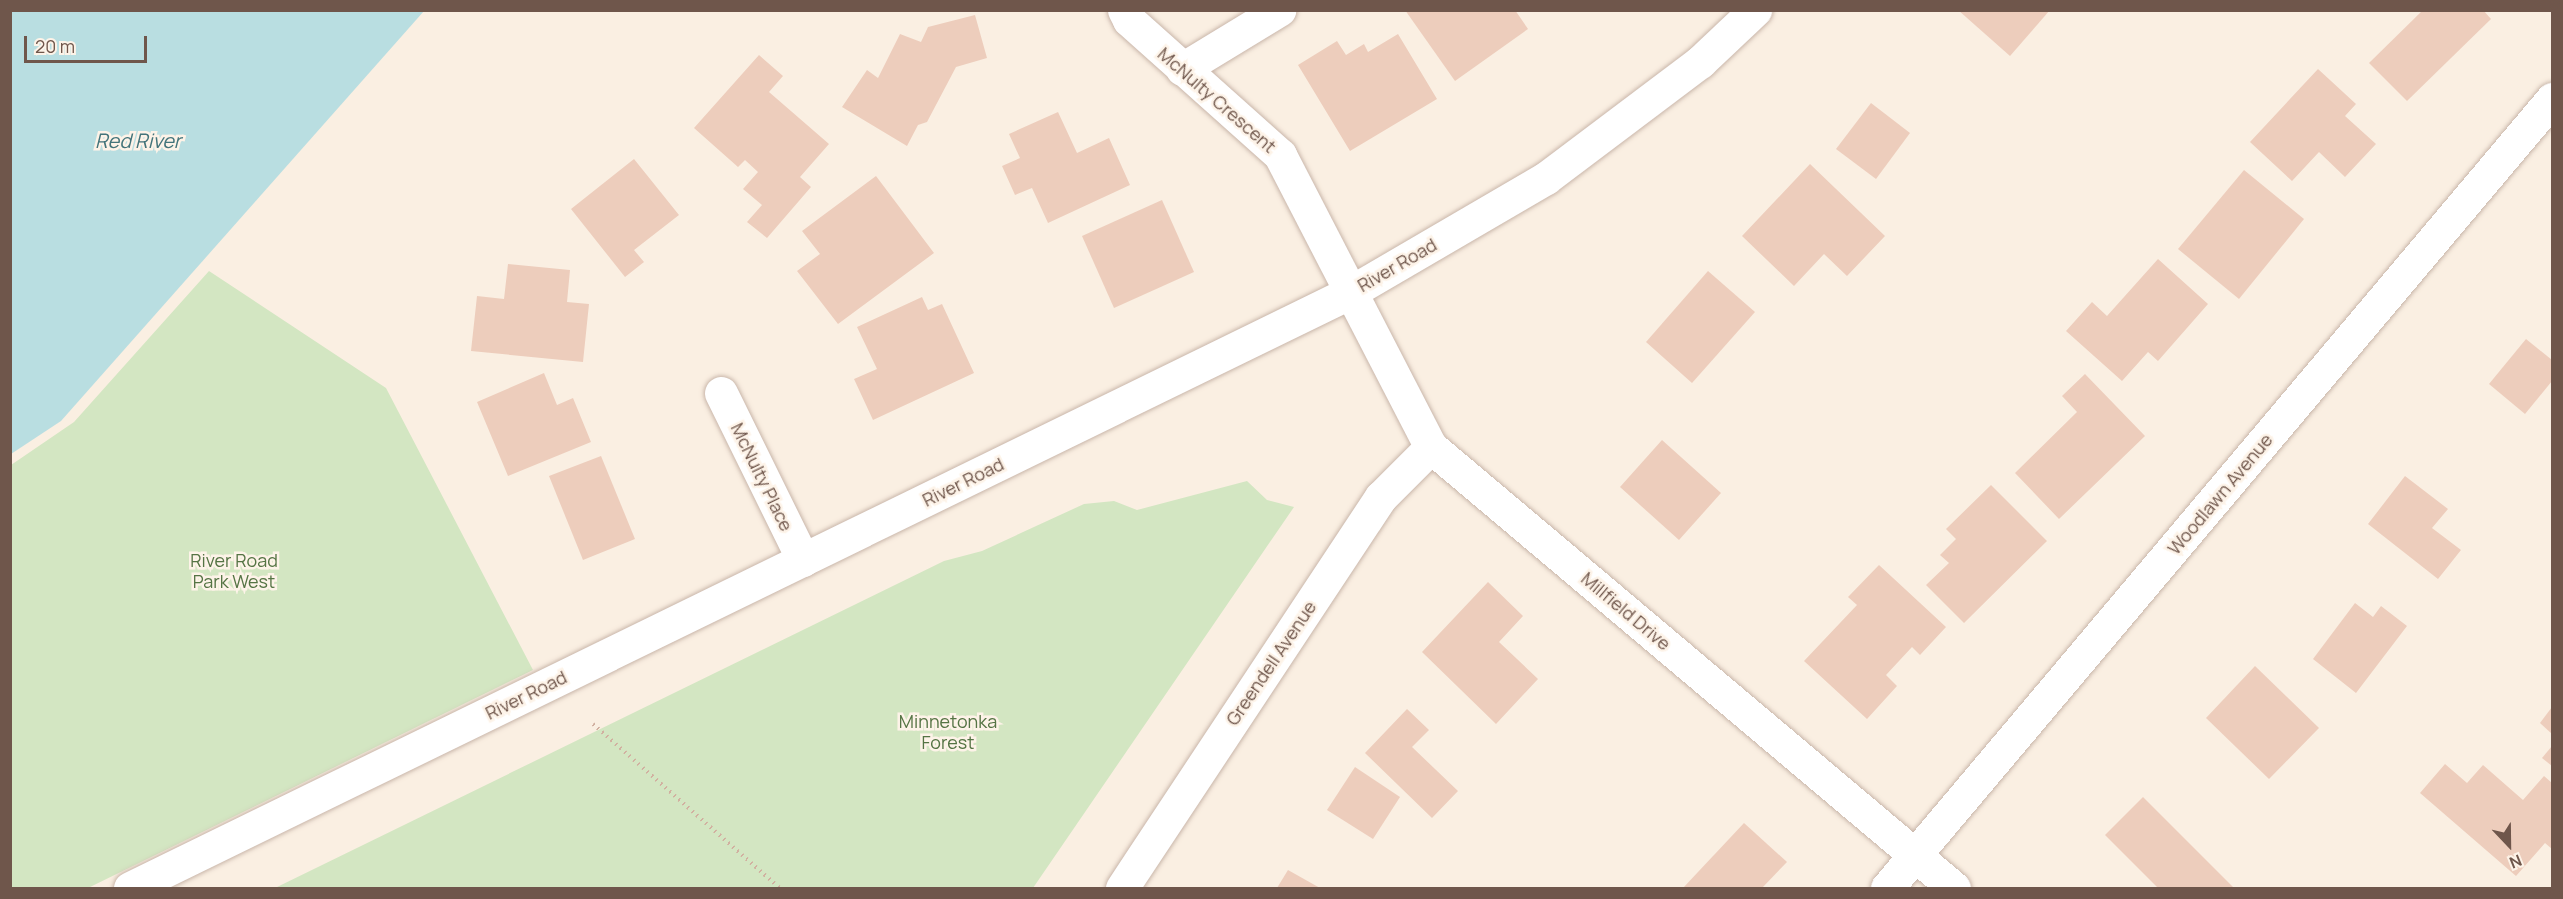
<!DOCTYPE html>
<html>
<head>
<meta charset="utf-8">
<style>
  body { margin:0 }
  #map { position:relative; width:2563px; height:899px; overflow:hidden; background:#faefe2; font-family:Manrope,sans-serif }
  div>[style] { position:absolute }
  [style*='--x'] { left:calc(var(--x)*1px); top:calc(var(--y)*1px); width:calc(var(--w)*1px); rotate:calc(var(--a)*1deg) }
  .green>* { inset:0; background:#d3e6c2 }
  .water>* { inset:0; background:#b9dee1 }
  .building>* { inset:0; background:#edcdbc }
  .path>* { height:4px; margin-top:-2px; transform-origin:0; background:repeating-linear-gradient(90deg,#d1b0a0 0 1.5px,transparent 0 6px) }
  .roads { filter:drop-shadow(0 0 2px #c9b6aa) drop-shadow(0 0 2px #c9b6aa) }
  .minor>* { height:33px; margin:-16.5px; padding:0 16.5px; transform-origin:16.5px; border-radius:16.5px; background:#fff }
  span { translate:-50% -50%; white-space:nowrap; text-align:center; line-height:1.15; -webkit-text-stroke:5px #fdf3e8; paint-order:stroke }
  .street-label { font-size:18px; color:#6f564b }
  .park-label { font-size:18px; color:#557444 }
  .water-label { font-size:20px; color:#43747b; font-style:italic }
  .frame { position:absolute; inset:0; border:12px solid #6f564b; pointer-events:none }
  .north { position:absolute; left:2479px; top:815px; width:60px; height:60px; -webkit-text-stroke:4px #fdf3e8; paint-order:stroke; rotate:158deg; font-size:16px; font-weight:700; line-height:24px; text-align:center; color:#6f564b }
  .north::after { content:''; display:block; margin:auto; width:21px; height:27px; background:#6f564b; clip-path:polygon(50% 0,100% 100%,50% 72%,0 100%) }
  .scale { position:absolute; left:24px; top:36px; width:123px; height:27px; box-sizing:border-box; border:3px solid #6f564b; border-top:0; padding-left:8px; font-size:18px; line-height:21px; white-space:nowrap; color:#6f564b; -webkit-text-stroke:4px #fdf3e8; paint-order:stroke }
</style>
</head>
<body>
<div id="map">
  <div class="green">
    <i style="clip-path:polygon(209px 271px,386px 388px,533px 670px,88px 888px,11px 888px,11px 465px,74px 422px)"></i>
    <i style="clip-path:polygon(1247px 481px,1267px 500px,1294px 507px,1033px 888px,275px 888px,944px 561px,982px 551px,1084px 504px,1114px 501px,1137px 510px)"></i>
  </div>
  <div class="water">
    <i style="clip-path:polygon(11px 10px,424px 11px,61px 421px,11px 454px)"></i>
  </div>
  <div class="building">
    <i style="clip-path:polygon(1405px 10px,1515px 10px,1528px 29px,1455px 81px)"></i>
    <i style="clip-path:polygon(1958px 10px,2050px 10px,2010px 56px)"></i>
    <i style="clip-path:polygon(2423px 10px,2483px 10px,2491px 19px,2407px 101px,2369px 63px)"></i>
    <i style="clip-path:polygon(975px 15px,987px 58px,956px 67px,927px 122px,918px 125px,907px 146px,842px 107px,867px 70px,878px 78px,900px 34px,921px 42px,928px 27px)"></i>
    <i style="clip-path:polygon(1398px 34px,1437px 99px,1350px 151px,1298px 65px,1337px 41px,1346px 55px,1364px 44px,1368px 52px)"></i>
    <i style="clip-path:polygon(759px 55px,783px 76px,769px 92px,829px 144px,800px 177px,811px 187px,767px 238px,747px 222px,762px 205px,743px 189px,758px 172px,745px 160px,738px 167px,694px 128px)"></i>
    <i style="clip-path:polygon(2318px 69px,2356px 104px,2345px 116px,2376px 144px,2345px 177px,2319px 152px,2292px 181px,2250px 142px)"></i>
    <i style="clip-path:polygon(1871px 103px,1910px 133px,1876px 179px,1836px 149px)"></i>
    <i style="clip-path:polygon(1058px 112px,1077px 153px,1109px 138px,1130px 185px,1048px 223px,1032px 188px,1015px 195px,1002px 166px,1020px 158px,1009px 134px)"></i>
    <i style="clip-path:polygon(634px 159px,679px 215px,634px 250px,644px 262px,625px 277px,571px 209px)"></i>
    <i style="clip-path:polygon(1810px 164px,1885px 236px,1847px 276px,1824px 254px,1794px 286px,1742px 236px)"></i>
    <i style="clip-path:polygon(2244px 170px,2304px 219px,2239px 299px,2178px 249px)"></i>
    <i style="clip-path:polygon(876px 176px,934px 253px,838px 324px,797px 271px,820px 254px,802px 231px)"></i>
    <i style="clip-path:polygon(1162px 200px,1194px 272px,1114px 308px,1082px 236px)"></i>
    <i style="clip-path:polygon(2158px 259px,2208px 304px,2158px 361px,2148px 352px,2122px 381px,2066px 331px,2092px 302px,2107px 316px)"></i>
    <i style="clip-path:polygon(508px 264px,570px 270px,567px 302px,589px 304px,583px 362px,471px 351px,477px 296px,504px 299px)"></i>
    <i style="clip-path:polygon(1708px 271px,1755px 312px,1692px 383px,1646px 342px)"></i>
    <i style="clip-path:polygon(922px 297px,928px 310px,942px 304px,974px 373px,873px 420px,854px 379px,877px 369px,857px 327px)"></i>
    <i style="clip-path:polygon(2526px 339px,2552px 360px,2552px 381px,2525px 414px,2489px 384px)"></i>
    <i style="clip-path:polygon(544px 373px,557px 405px,573px 398px,591px 442px,508px 476px,477px 402px)"></i>
    <i style="clip-path:polygon(2085px 374px,2145px 436px,2059px 519px,2015px 473px,2077px 412px,2062px 396px)"></i>
    <i style="clip-path:polygon(1662px 440px,1721px 493px,1679px 540px,1620px 487px)"></i>
    <i style="clip-path:polygon(601px 456px,635px 539px,583px 560px,549px 476px)"></i>
    <i style="clip-path:polygon(2405px 476px,2448px 509px,2432px 528px,2461px 550px,2438px 579px,2368px 524px)"></i>
    <i style="clip-path:polygon(1991px 485px,2047px 541px,1964px 623px,1926px 585px,1949px 563px,1940px 555px,1956px 539px,1946px 529px)"></i>
    <i style="clip-path:polygon(1879px 565px,1946px 627px,1920px 655px,1912px 647px,1886px 675px,1897px 686px,1867px 719px,1804px 661px,1857px 605px,1848px 597px)"></i>
    <i style="clip-path:polygon(1488px 582px,1523px 616px,1499px 642px,1538px 679px,1496px 724px,1422px 652px)"></i>
    <i style="clip-path:polygon(2355px 603px,2373px 617px,2381px 606px,2407px 626px,2356px 693px,2313px 659px)"></i>
    <i style="clip-path:polygon(2255px 666px,2319px 728px,2269px 779px,2206px 718px)"></i>
    <i style="clip-path:polygon(2552px 707px,2552px 734px,2540px 723px)"></i>
    <i style="clip-path:polygon(1407px 709px,1429px 730px,1412px 747px,1458px 791px,1432px 818px,1365px 753px)"></i>
    <i style="clip-path:polygon(2552px 746px,2552px 766px,2542px 758px)"></i>
    <i style="clip-path:polygon(2445px 764px,2467px 783px,2483px 765px,2523px 800px,2544px 776px,2552px 783px,2552px 849px,2545px 843px,2516px 876px,2420px 793px)"></i>
    <i style="clip-path:polygon(1355px 767px,1400px 797px,1373px 839px,1327px 810px)"></i>
    <i style="clip-path:polygon(2143px 797px,2234px 888px,2158px 888px,2105px 835px)"></i>
    <i style="clip-path:polygon(1744px 823px,1787px 862px,1762px 888px,1683px 888px)"></i>
    <i style="clip-path:polygon(1288px 870px,1320px 888px,1277px 888px)"></i>
  </div>
  <div class="path">
    <i style="--x:593;--y:724;--w:249;--a:41.3"></i>
  </div>
  <div class="roads">
    <div class="minor">
      <i style="--x:1124;--y:10;--w:11;--a:63"></i>
      <i style="--x:1129;--y:20;--w:203;--a:41.8"></i>
      <i style="--x:1280;--y:155;--w:329;--a:62.7"></i>
      <i style="--x:1431;--y:447;--w:684;--a:40.14"></i>
      <i style="--x:1182;--y:69;--w:114;--a:-31.3"></i>
      <i style="--x:721;--y:393;--w:186;--a:63.8"></i>
      <i style="--x:130;--y:888;--w:1356;--a:-26.02"></i>
      <i style="--x:1349;--y:293;--w:228;--a:-30.3"></i>
      <i style="--x:1546;--y:178;--w:193;--a:-37"></i>
      <i style="--x:1700;--y:62;--w:76;--a:-43.4"></i>
      <i style="--x:1122;--y:888;--w:469;--a:-56.5"></i>
      <i style="--x:1381;--y:497;--w:71;--a:-45"></i>
      <i style="--x:1887;--y:888;--w:1032;--a:-49.87"></i>
    </div>
  </div>
  <div class="street-label">
    <span style="left:1217px;top:100px;rotate:41deg">McNulty Crescent</span>
    <span style="left:1397px;top:265px;rotate:-30deg">River Road</span>
    <span style="left:762px;top:477px;rotate:64deg">McNulty Place</span>
    <span style="left:963px;top:482px;rotate:-26deg">River Road</span>
    <span style="left:2220px;top:494px;rotate:-50deg">Woodlawn Avenue</span>
    <span style="left:1626px;top:611px;rotate:40deg">Millfield Drive</span>
    <span style="left:1271px;top:663px;rotate:-56deg">Greendell Avenue</span>
    <span style="left:526px;top:695px;rotate:-26deg">River Road</span>
  </div>
  <div class="park-label">
    <span style="left:234px;top:571px">River Road<br>Park West</span>
    <span style="left:948px;top:732px">Minnetonka<br>Forest</span>
  </div>
  <div class="water-label">
    <span style="left:138px;top:140px">Red River</span>
  </div>
  <div class="frame"></div>
  <div class="north">N</div>
  <div class="scale">20 m</div>
</div>
</body>
</html>
